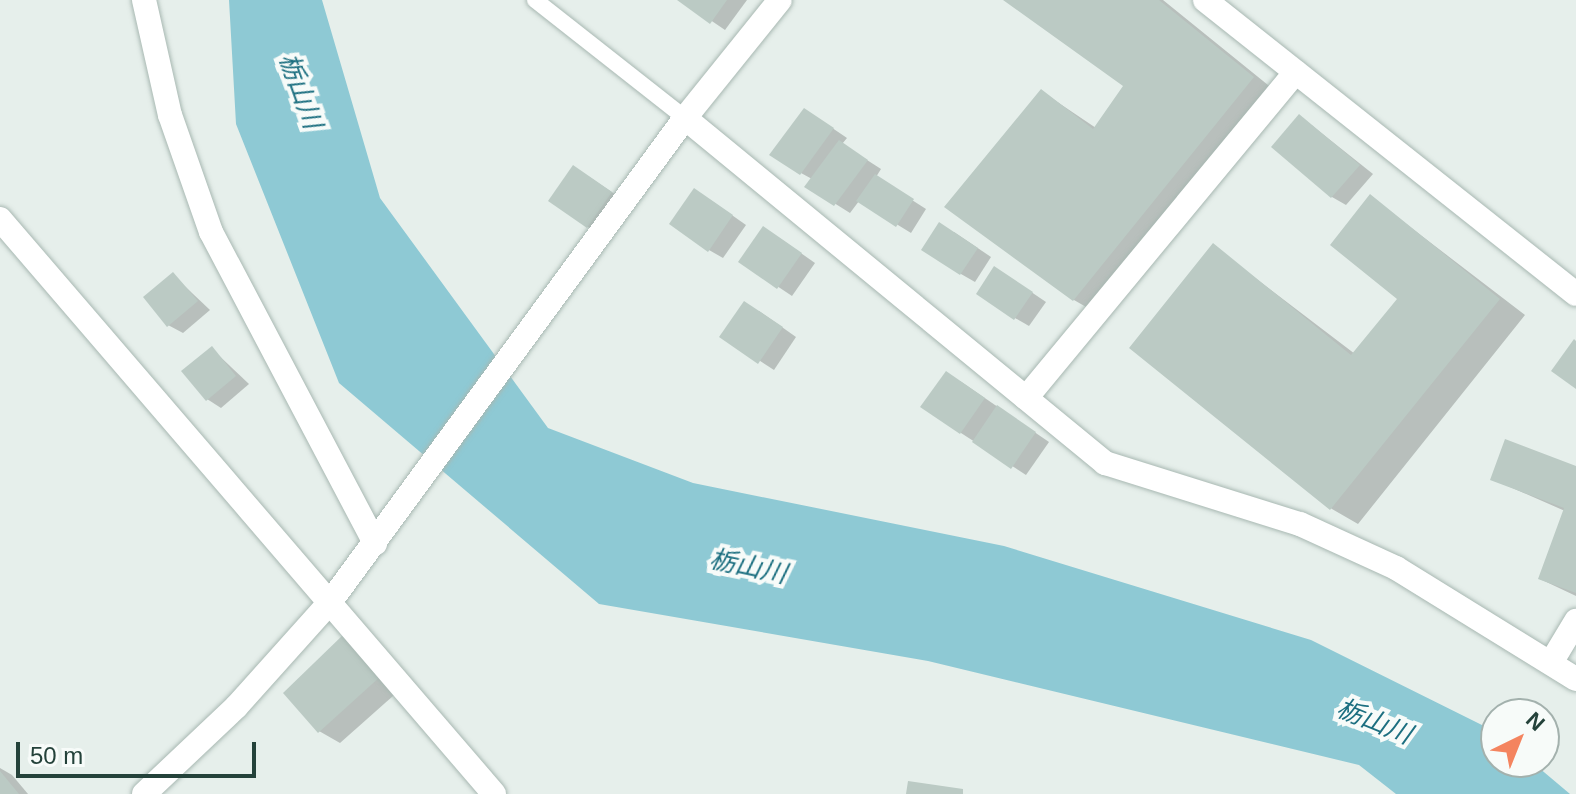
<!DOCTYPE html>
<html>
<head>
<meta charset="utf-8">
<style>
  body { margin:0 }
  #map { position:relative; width:1576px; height:794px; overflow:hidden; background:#e6efeb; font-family:Helvetica,"Noto Sans JP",sans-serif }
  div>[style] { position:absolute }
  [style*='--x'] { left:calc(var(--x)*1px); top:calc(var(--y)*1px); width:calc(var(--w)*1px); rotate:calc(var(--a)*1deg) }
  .water>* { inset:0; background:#8ec9d4 }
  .shadow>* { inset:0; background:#0003 }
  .building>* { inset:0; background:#bbcac4 }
  .roads { filter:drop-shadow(0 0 2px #a8b8b2) drop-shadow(0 0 2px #a8b8b2) }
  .service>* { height:16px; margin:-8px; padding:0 8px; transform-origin:8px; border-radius:8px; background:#fff }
  .minor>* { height:24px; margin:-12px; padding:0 12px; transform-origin:12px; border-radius:12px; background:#fff }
  .tertiary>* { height:24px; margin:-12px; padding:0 12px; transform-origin:12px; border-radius:12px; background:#fff }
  span { translate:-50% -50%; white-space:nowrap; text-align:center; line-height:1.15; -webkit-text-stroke:8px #f7fbf9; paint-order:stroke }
  .water-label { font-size:26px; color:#1c6f80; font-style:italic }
  .north { position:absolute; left:1480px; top:698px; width:80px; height:80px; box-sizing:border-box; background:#f7fbf9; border:2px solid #a3b1ad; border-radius:50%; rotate:43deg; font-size:22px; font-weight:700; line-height:32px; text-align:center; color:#24423a }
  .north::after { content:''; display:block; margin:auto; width:28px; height:36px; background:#f4845f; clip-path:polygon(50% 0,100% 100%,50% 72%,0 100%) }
  .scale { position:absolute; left:16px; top:742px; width:240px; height:36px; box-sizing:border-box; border:4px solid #24423a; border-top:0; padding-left:10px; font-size:24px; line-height:28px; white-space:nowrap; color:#24423a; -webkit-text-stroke:6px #f7fbf9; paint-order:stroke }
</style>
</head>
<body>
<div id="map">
  <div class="water">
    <i style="clip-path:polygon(229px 0,322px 0,380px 198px,548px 428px,693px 483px,1004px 546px,1311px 640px,1496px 732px,1496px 762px,1532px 762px,1570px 794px,1396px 794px,1359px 765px,928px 661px,599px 604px,339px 383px,236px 124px)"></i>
  </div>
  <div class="shadow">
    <i style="clip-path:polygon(681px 0,747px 0,725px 30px)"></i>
    <i style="clip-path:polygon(1009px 0,1163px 0,1278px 93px,1100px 315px,1074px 300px,1041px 91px,1096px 128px,1126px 86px)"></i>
    <i style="clip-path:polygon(1300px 116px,1373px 174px,1346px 205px,1332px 197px)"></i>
    <i style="clip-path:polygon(819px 119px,847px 138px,842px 144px,881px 169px,876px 177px,926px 209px,911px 233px,859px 201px,850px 213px,807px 186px,812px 179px,801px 173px)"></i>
    <i style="clip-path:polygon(588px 176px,625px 201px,602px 235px,588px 227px)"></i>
    <i style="clip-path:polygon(1371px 197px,1525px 315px,1358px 524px,1332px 509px,1131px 347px,1213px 246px,1355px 354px,1399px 299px)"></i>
    <i style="clip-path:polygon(709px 199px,746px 225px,723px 258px,709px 250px)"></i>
    <i style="clip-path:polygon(954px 232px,991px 257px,975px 282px,961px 274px)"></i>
    <i style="clip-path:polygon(778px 237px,815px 263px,792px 296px,741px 262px)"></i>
    <i style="clip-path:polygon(173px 275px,210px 310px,183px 333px,168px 325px)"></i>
    <i style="clip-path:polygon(1009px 277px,1046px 302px,1029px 326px,1015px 318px)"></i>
    <i style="clip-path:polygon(759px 311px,796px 337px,774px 370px,722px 336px)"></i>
    <i style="clip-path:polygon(212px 349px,249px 384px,221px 408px,207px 399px)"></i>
    <i style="clip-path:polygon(960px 381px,1049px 442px,1026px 475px,961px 433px)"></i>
    <i style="clip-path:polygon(1576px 468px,1576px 596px,1540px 579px,1565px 511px,1492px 479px)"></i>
    <i style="clip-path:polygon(345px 635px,402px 688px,340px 743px,319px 731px)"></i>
    <i style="clip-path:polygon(0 768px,12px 775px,28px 794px,0 794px)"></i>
  </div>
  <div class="building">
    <i style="clip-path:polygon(677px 0,727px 0,710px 24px)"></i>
    <i style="clip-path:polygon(1003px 0,1159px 0,1254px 77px,1073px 301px,944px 207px,1041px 89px,1093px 129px,1123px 86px)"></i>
    <i style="clip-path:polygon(804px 108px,834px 128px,800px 175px,769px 155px)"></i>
    <i style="clip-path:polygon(1299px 114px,1360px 165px,1331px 198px,1271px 147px)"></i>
    <i style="clip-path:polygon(839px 140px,868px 160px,834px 206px,804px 187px)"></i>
    <i style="clip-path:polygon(573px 165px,612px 192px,587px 228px,548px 201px)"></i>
    <i style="clip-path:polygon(875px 174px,914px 199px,896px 227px,856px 201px)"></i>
    <i style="clip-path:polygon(694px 188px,733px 215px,708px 252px,669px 224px)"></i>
    <i style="clip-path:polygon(1370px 194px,1500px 299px,1330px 510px,1129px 348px,1213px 243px,1351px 355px,1397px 299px,1330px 245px)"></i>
    <i style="clip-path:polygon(939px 222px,978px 248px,960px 275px,921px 250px)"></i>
    <i style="clip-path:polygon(763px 226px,802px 253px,777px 289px,738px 262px)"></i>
    <i style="clip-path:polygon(994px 266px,1033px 292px,1014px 320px,976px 294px)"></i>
    <i style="clip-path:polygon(173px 272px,198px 301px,167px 327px,143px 297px)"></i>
    <i style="clip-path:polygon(744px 301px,783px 327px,758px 364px,719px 337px)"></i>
    <i style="clip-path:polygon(1574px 339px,1576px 341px,1576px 389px,1551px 371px)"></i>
    <i style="clip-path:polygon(212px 346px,236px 376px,206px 401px,181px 371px)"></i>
    <i style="clip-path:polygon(946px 371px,985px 398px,960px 434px,920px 407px)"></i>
    <i style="clip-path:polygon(997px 405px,1036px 432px,1011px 469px,972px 442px)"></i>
    <i style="clip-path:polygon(1505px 439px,1576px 466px,1576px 593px,1538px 579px,1564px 508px,1490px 480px)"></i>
    <i style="clip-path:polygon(345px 633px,382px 675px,318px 733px,283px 693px)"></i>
    <i style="clip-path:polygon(0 771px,19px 794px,0 794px)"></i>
    <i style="clip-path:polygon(908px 781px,963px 789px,963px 794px,906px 794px)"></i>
  </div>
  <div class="roads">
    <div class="service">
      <i style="--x:535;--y:0;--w:191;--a:38.2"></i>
    </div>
    <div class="minor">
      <i style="--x:144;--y:0;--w:118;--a:77.3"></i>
      <i style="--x:170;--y:115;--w:124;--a:70.7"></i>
      <i style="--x:211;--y:232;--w:352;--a:62.2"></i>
      <i style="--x:1205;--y:0;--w:473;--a:38.4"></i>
      <i style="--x:685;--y:118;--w:544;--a:39.4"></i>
      <i style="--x:1105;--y:463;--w:204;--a:17.4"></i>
      <i style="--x:1300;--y:524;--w:106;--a:24.6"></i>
      <i style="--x:1396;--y:568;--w:211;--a:31.7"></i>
      <i style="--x:0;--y:219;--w:758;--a:49.33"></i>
      <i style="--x:1026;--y:398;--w:423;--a:-50.4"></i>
      <i style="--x:1552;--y:661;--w:47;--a:-59"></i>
    </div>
    <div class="tertiary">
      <i style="--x:144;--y:794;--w:127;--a:-43.4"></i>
      <i style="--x:236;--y:707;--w:142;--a:-48.1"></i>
      <i style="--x:331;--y:601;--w:599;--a:-53.76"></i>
      <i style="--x:685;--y:118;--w:151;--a:-51.2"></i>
    </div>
  </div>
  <div class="water-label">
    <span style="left:300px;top:91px;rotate:70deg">栃山川</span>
    <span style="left:748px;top:567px;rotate:12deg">栃山川</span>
    <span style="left:1374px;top:722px;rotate:22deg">栃山川</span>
  </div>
  <div class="north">N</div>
  <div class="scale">50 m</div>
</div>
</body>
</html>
